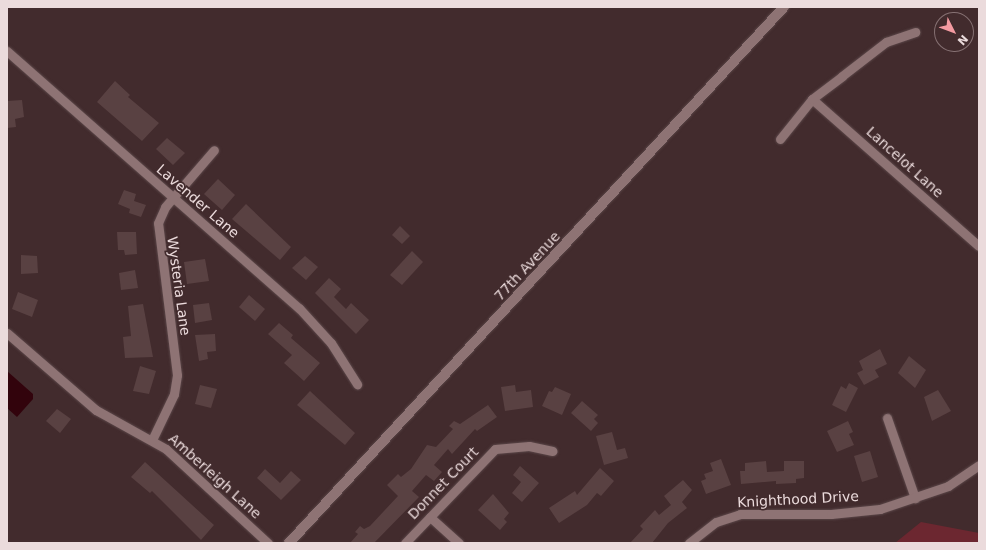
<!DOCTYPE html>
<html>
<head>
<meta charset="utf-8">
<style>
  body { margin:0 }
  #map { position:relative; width:986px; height:550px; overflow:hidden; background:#422b2d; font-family:"DejaVu Sans",sans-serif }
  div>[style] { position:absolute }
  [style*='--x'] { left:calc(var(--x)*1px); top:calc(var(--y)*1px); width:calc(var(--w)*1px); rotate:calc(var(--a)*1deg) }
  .green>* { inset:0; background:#6c2730 }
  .water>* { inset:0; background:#32030c }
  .building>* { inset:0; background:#594142 }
  .roads { filter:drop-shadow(0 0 1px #5b4749) drop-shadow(0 0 1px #5b4749) }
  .minor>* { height:9px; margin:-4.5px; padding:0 4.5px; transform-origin:4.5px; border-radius:4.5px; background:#8e7374 }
  .tertiary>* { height:10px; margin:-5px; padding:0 5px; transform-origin:5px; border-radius:5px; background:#8e7374 }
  span { translate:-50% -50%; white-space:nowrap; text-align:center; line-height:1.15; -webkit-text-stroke:3.5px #422b2d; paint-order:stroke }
  .street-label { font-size:14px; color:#ebdbdc }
  .frame { position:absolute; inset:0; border:8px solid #ebdbdc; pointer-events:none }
  .north { position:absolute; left:934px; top:12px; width:40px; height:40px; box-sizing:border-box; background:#422b2d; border:1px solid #867173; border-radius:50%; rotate:132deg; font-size:11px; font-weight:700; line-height:16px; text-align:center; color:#ebdbdc }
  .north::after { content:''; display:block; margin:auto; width:14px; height:18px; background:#f49aa1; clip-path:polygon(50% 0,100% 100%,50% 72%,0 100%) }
</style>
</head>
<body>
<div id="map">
  <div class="green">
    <i style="clip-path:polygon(921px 522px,979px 533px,979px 543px,895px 543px)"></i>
  </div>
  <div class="water">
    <i style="clip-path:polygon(7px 371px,33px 394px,33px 399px,17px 417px,7px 408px)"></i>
  </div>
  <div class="building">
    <i style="clip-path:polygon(115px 81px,130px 95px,128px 97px,159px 123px,142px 141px,97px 102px)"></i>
    <i style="clip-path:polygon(22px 100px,24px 117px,15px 119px,16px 127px,7px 128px,7px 101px)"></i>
    <i style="clip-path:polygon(167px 138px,185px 153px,173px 165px,156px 149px)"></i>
    <i style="clip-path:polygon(218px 179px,235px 195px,222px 210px,204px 194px)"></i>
    <i style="clip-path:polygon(124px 190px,136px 194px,134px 201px,146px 205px,141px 217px,129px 213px,130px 209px,118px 204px)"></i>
    <i style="clip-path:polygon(246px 204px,291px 247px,280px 260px,232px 219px)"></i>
    <i style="clip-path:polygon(400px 226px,410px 236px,402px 244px,392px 235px)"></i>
    <i style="clip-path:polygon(117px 232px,136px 232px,137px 254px,125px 255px,124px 250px,118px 250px)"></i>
    <i style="clip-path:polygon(412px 251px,423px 262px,402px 285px,390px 275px)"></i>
    <i style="clip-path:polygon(21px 255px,37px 256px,38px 273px,21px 274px)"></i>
    <i style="clip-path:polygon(305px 256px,318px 267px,306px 280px,292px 268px)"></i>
    <i style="clip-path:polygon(205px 259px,209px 281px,187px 284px,184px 262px)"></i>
    <i style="clip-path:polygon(135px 270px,138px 288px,121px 290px,119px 273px)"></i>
    <i style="clip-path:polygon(329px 278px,341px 289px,334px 297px,346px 309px,351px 303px,369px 320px,356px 334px,315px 293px)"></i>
    <i style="clip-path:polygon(18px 292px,38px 300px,32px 317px,12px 309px)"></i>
    <i style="clip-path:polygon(249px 295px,265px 309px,255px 321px,239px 307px)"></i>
    <i style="clip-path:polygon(209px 303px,212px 320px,195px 323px,193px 305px)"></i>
    <i style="clip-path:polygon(143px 304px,153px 357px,125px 358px,123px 337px,131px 336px,128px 306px)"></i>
    <i style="clip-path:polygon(279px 323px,293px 335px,291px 338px,320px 363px,304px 381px,284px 363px,292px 355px,268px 334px)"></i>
    <i style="clip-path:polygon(215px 334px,216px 351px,207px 352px,208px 359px,199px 361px,195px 335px)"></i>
    <i style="clip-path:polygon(880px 349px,887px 364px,875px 370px,879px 377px,864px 385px,857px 373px,863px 370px,859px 361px)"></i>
    <i style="clip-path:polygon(909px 356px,926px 370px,915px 388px,898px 373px)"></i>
    <i style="clip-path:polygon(140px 366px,156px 371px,149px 394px,133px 391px)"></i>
    <i style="clip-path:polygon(849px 383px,858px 388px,846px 412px,832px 405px,841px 386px,846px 389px)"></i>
    <i style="clip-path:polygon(200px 385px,217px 389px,211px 408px,195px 404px)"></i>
    <i style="clip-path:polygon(515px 385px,516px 392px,531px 390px,533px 407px,505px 411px,501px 387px)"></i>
    <i style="clip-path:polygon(555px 387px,571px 394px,562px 415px,542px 406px,549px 391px,552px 392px)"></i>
    <i style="clip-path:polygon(938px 390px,951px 411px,932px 421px,924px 397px)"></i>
    <i style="clip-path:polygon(310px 391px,355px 433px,345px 445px,297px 405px)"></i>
    <i style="clip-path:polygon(582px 401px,598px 415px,594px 419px,598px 423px,591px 431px,571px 413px)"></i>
    <i style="clip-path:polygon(488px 405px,497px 417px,477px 431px,475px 429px,452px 454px,448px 449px,434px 465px,442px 472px,434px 481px,426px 475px,412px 491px,419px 497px,374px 543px,350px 543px,358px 534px,355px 532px,360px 526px,364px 529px,370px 526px,398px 496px,387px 485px,398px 474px,401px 477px,411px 469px,427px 445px,436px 447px,453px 429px,449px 426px,454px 421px,460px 424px)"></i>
    <i style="clip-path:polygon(57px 409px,71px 419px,60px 433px,46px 421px)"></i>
    <i style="clip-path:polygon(848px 421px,853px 432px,849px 434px,854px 445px,837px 452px,827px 431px)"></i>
    <i style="clip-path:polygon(612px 432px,617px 450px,625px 448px,628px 458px,604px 465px,596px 436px)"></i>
    <i style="clip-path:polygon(870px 451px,878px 477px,862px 482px,854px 456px)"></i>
    <i style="clip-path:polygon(721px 459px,731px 485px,706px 494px,701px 481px,706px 479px,704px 474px,713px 471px,710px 463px)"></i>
    <i style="clip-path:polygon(766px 461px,767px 472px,784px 471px,784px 461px,804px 461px,804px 478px,796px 479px,796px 483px,776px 484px,776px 481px,741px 484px,740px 471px,745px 471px,745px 463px)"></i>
    <i style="clip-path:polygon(145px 462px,214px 525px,201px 540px,152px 491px,150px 493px,131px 477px)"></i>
    <i style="clip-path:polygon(520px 466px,539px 483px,522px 502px,512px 493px,521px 482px,513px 475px)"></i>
    <i style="clip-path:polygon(600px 468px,614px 481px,601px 496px,597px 493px,587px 505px,559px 523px,549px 508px,575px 491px,577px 495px)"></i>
    <i style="clip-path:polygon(265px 469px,280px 483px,291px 471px,301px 480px,281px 500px,257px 478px)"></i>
    <i style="clip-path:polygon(683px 480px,692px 490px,682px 502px,687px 508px,668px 523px,652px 543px,630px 543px,643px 529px,640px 526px,655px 510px,659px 515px,671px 505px,664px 496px)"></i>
    <i style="clip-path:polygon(493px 494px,509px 513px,504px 519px,507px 522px,500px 530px,478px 510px)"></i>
  </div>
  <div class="roads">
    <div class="minor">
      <i style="--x:7;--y:51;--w:389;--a:41.4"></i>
      <i style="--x:299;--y:308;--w:47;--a:47.6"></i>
      <i style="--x:331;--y:343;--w:49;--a:57.6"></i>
      <i style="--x:812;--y:99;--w:222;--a:41.4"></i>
      <i style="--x:780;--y:139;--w:51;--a:-51.3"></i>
      <i style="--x:812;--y:99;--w:38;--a:-37"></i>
      <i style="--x:842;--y:76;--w:56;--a:-37.7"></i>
      <i style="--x:886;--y:42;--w:31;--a:-19"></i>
      <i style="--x:7;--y:333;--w:118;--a:40.9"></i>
      <i style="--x:96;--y:410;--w:80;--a:29.1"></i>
      <i style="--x:166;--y:449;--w:139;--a:42.7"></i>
      <i style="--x:887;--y:418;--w:85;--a:70.7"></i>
      <i style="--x:152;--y:440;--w:51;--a:-64.4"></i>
      <i style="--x:174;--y:394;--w:19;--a:-81"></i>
      <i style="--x:177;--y:375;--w:153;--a:-97.1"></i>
      <i style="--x:158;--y:223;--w:17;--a:-66"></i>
      <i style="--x:165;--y:207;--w:75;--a:-49.3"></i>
      <i style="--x:430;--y:517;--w:39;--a:42"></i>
      <i style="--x:405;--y:543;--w:130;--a:-46.2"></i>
      <i style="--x:495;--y:449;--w:34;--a:-5"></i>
      <i style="--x:529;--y:446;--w:24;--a:12"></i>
      <i style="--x:689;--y:543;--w:34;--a:-38"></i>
      <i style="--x:716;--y:522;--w:25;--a:-18"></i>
      <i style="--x:740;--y:514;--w:91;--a:0"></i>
      <i style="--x:831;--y:514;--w:49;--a:-5.8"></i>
      <i style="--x:880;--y:509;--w:72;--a:-18.7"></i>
      <i style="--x:948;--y:486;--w:37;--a:-34"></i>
    </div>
    <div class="tertiary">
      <i style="--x:289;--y:543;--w:730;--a:-47.28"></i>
    </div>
  </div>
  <div class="street-label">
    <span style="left:905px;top:162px;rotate:42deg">Lancelot Lane</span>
    <span style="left:198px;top:201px;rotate:41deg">Lavender Lane</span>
    <span style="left:527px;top:266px;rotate:-47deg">77th Avenue</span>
    <span style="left:179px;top:286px;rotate:82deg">Wysteria Lane</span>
    <span style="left:215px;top:476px;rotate:42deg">Amberleigh Lane</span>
    <span style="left:443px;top:483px;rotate:-46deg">Donnet Court</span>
    <span style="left:798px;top:499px;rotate:-3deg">Knighthood Drive</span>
  </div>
  <div class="frame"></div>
  <div class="north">N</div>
</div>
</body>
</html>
